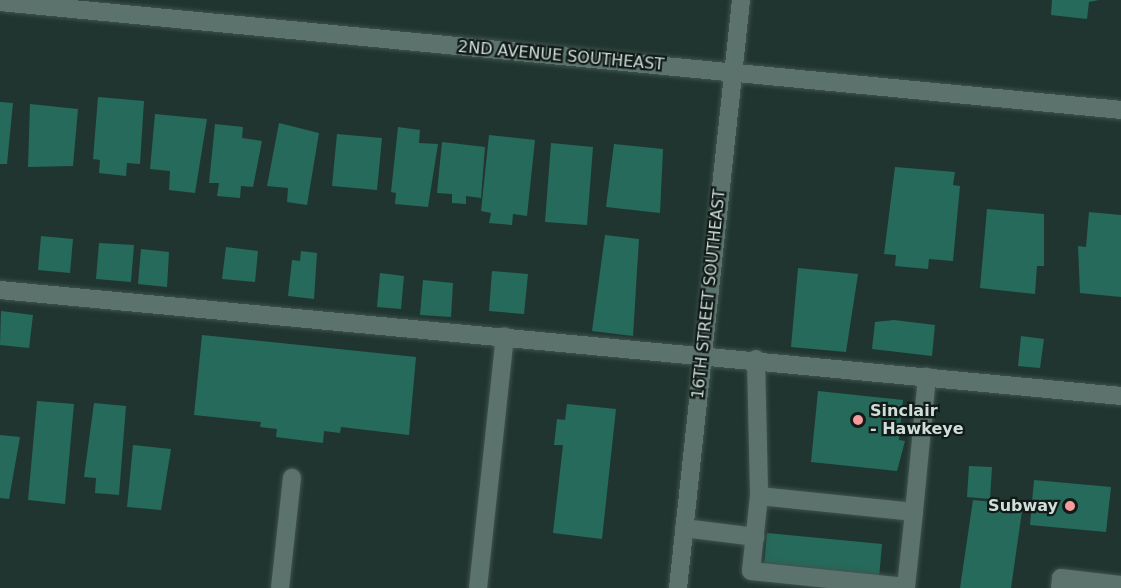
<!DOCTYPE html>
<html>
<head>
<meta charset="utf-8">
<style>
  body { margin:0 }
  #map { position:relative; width:1121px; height:588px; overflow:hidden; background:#203530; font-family:"DejaVu Sans",sans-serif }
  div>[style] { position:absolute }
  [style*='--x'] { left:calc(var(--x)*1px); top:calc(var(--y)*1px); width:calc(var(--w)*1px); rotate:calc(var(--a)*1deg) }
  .building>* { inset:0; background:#266a5c }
  .roads { filter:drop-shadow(0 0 2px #40534e) drop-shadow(0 0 2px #40534e) }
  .service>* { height:18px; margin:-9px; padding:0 9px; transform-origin:9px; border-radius:9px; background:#5c736d }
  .minor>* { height:18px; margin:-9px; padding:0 9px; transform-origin:9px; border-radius:9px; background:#5c736d }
  .dots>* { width:16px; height:16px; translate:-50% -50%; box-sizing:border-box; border:3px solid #111b18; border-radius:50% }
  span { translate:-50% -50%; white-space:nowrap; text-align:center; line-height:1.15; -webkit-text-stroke:4.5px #111b18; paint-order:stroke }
  .street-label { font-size:16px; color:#d0ddd9 }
  .poi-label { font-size:16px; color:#d0ddd9; font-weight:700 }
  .left { translate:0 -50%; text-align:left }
  .right { translate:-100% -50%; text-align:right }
</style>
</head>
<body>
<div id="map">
  <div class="building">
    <i style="clip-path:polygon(1052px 0,1099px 0,1089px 2px,1087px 19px,1051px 15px)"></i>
    <i style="clip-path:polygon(98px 97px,144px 101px,140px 164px,127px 163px,126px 176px,99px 173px,100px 160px,93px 159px)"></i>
    <i style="clip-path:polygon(0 102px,13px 103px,7px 164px,0 164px)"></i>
    <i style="clip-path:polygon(30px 104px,78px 109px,73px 166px,28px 167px)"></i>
    <i style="clip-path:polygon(155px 114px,207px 119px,195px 193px,169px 190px,170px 171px,150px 169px)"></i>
    <i style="clip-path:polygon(279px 123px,319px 133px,307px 205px,287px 202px,288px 188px,267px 186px)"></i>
    <i style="clip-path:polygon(215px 124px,243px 127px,242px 138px,262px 141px,253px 187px,241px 186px,240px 198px,217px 196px,219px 183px,209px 183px)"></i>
    <i style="clip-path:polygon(398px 127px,420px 130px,419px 143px,438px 144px,428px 207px,395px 204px,396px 193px,391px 192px)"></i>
    <i style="clip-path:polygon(337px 134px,382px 138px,377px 190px,332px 186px)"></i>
    <i style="clip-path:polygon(489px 135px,535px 140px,527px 216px,513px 214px,512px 225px,489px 223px,491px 213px,481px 211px)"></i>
    <i style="clip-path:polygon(442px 142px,485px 147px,481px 198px,466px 196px,466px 204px,452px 203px,452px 194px,437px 193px)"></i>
    <i style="clip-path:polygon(551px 143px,593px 147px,587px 225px,545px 222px)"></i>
    <i style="clip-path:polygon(614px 144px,663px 149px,660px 213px,606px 207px)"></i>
    <i style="clip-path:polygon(895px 167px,955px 172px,953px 185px,960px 186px,953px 261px,929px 259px,928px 269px,895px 266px,896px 255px,884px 254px)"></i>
    <i style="clip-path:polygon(987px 209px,1044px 214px,1044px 266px,1037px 266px,1035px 294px,980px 288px)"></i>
    <i style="clip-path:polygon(1089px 212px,1121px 215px,1121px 297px,1080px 293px,1078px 246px,1086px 247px)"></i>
    <i style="clip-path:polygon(605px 235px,639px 239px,633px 336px,592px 331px)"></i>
    <i style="clip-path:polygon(41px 236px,73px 239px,70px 273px,38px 270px)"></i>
    <i style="clip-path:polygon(99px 243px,134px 245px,131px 282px,96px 279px)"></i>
    <i style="clip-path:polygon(226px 247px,258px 251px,255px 282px,222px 279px)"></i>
    <i style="clip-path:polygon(141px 249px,169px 252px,167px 287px,138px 284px)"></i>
    <i style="clip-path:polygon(301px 251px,317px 253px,314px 299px,288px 296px,292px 260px,300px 261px)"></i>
    <i style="clip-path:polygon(798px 268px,858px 274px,846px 352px,791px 347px)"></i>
    <i style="clip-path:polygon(492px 271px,528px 274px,524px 314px,489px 311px)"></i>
    <i style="clip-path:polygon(380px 273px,404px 276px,401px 309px,377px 307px)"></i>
    <i style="clip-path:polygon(423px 280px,453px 283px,451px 317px,420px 315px)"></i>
    <i style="clip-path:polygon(1px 311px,33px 315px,29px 348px,0 345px)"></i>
    <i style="clip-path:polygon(894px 320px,935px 325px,932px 356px,872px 349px,875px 322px)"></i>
    <i style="clip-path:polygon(202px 335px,416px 357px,409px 435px,341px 427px,340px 433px,324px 431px,323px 443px,276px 437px,277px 429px,260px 427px,261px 422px,194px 415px)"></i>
    <i style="clip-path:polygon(1021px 336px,1044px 339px,1040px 368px,1018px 366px)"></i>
    <i style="clip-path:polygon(818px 391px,903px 400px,899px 440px,905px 441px,897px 471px,811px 462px)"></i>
    <i style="clip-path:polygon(37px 401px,74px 404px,65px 504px,28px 500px)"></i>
    <i style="clip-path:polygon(94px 403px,126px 406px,119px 495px,95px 493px,96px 478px,84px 477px)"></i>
    <i style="clip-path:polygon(567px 404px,616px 409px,602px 539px,553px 533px,563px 445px,554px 445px,557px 419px,565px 420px)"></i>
    <i style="clip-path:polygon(0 435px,20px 437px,9px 499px,0 498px)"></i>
    <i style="clip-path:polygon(133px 445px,171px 449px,161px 510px,127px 507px)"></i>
    <i style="clip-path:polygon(969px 466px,992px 467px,990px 499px,967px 497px)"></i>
    <i style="clip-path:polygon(1034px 480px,1111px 487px,1106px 532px,1030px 525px)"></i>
    <i style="clip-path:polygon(973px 500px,992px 502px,992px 513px,993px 508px,1022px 511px,1011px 588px,960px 588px)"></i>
    <i style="clip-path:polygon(767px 533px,882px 544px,879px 578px,764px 567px)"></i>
  </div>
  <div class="roads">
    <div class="service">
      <i style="--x:0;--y:290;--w:1126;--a:5.4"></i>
      <i style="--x:756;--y:359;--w:137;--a:88.7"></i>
      <i style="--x:759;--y:496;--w:156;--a:5.9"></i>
      <i style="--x:914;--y:512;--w:136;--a:-84.5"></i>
      <i style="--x:759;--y:496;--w:75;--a:96.1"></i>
      <i style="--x:751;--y:571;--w:156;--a:5.9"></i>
      <i style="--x:906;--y:587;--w:75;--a:-83.9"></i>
      <i style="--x:684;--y:528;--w:72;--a:7.2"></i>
      <i style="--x:280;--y:588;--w:111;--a:-83.8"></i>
      <i style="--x:478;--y:588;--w:253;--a:-83.9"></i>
      <i style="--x:1060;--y:588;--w:10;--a:-84"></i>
      <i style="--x:1061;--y:578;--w:60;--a:6.7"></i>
    </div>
    <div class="minor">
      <i style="--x:0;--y:2;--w:1126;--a:5.5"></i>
      <i style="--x:678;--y:588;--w:591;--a:-83.88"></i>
    </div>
  </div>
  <div class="dots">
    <i style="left:858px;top:420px;background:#f59b9c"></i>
    <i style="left:1070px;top:506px;background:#f59b9c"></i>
  </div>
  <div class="street-label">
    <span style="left:561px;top:56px;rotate:5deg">2ND AVENUE SOUTHEAST</span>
    <span style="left:709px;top:294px;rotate:-84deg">16TH STREET SOUTHEAST</span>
  </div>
  <div class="poi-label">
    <span class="left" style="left:870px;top:420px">Sinclair<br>- Hawkeye</span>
    <span class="right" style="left:1058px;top:506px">Subway</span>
  </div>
</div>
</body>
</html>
